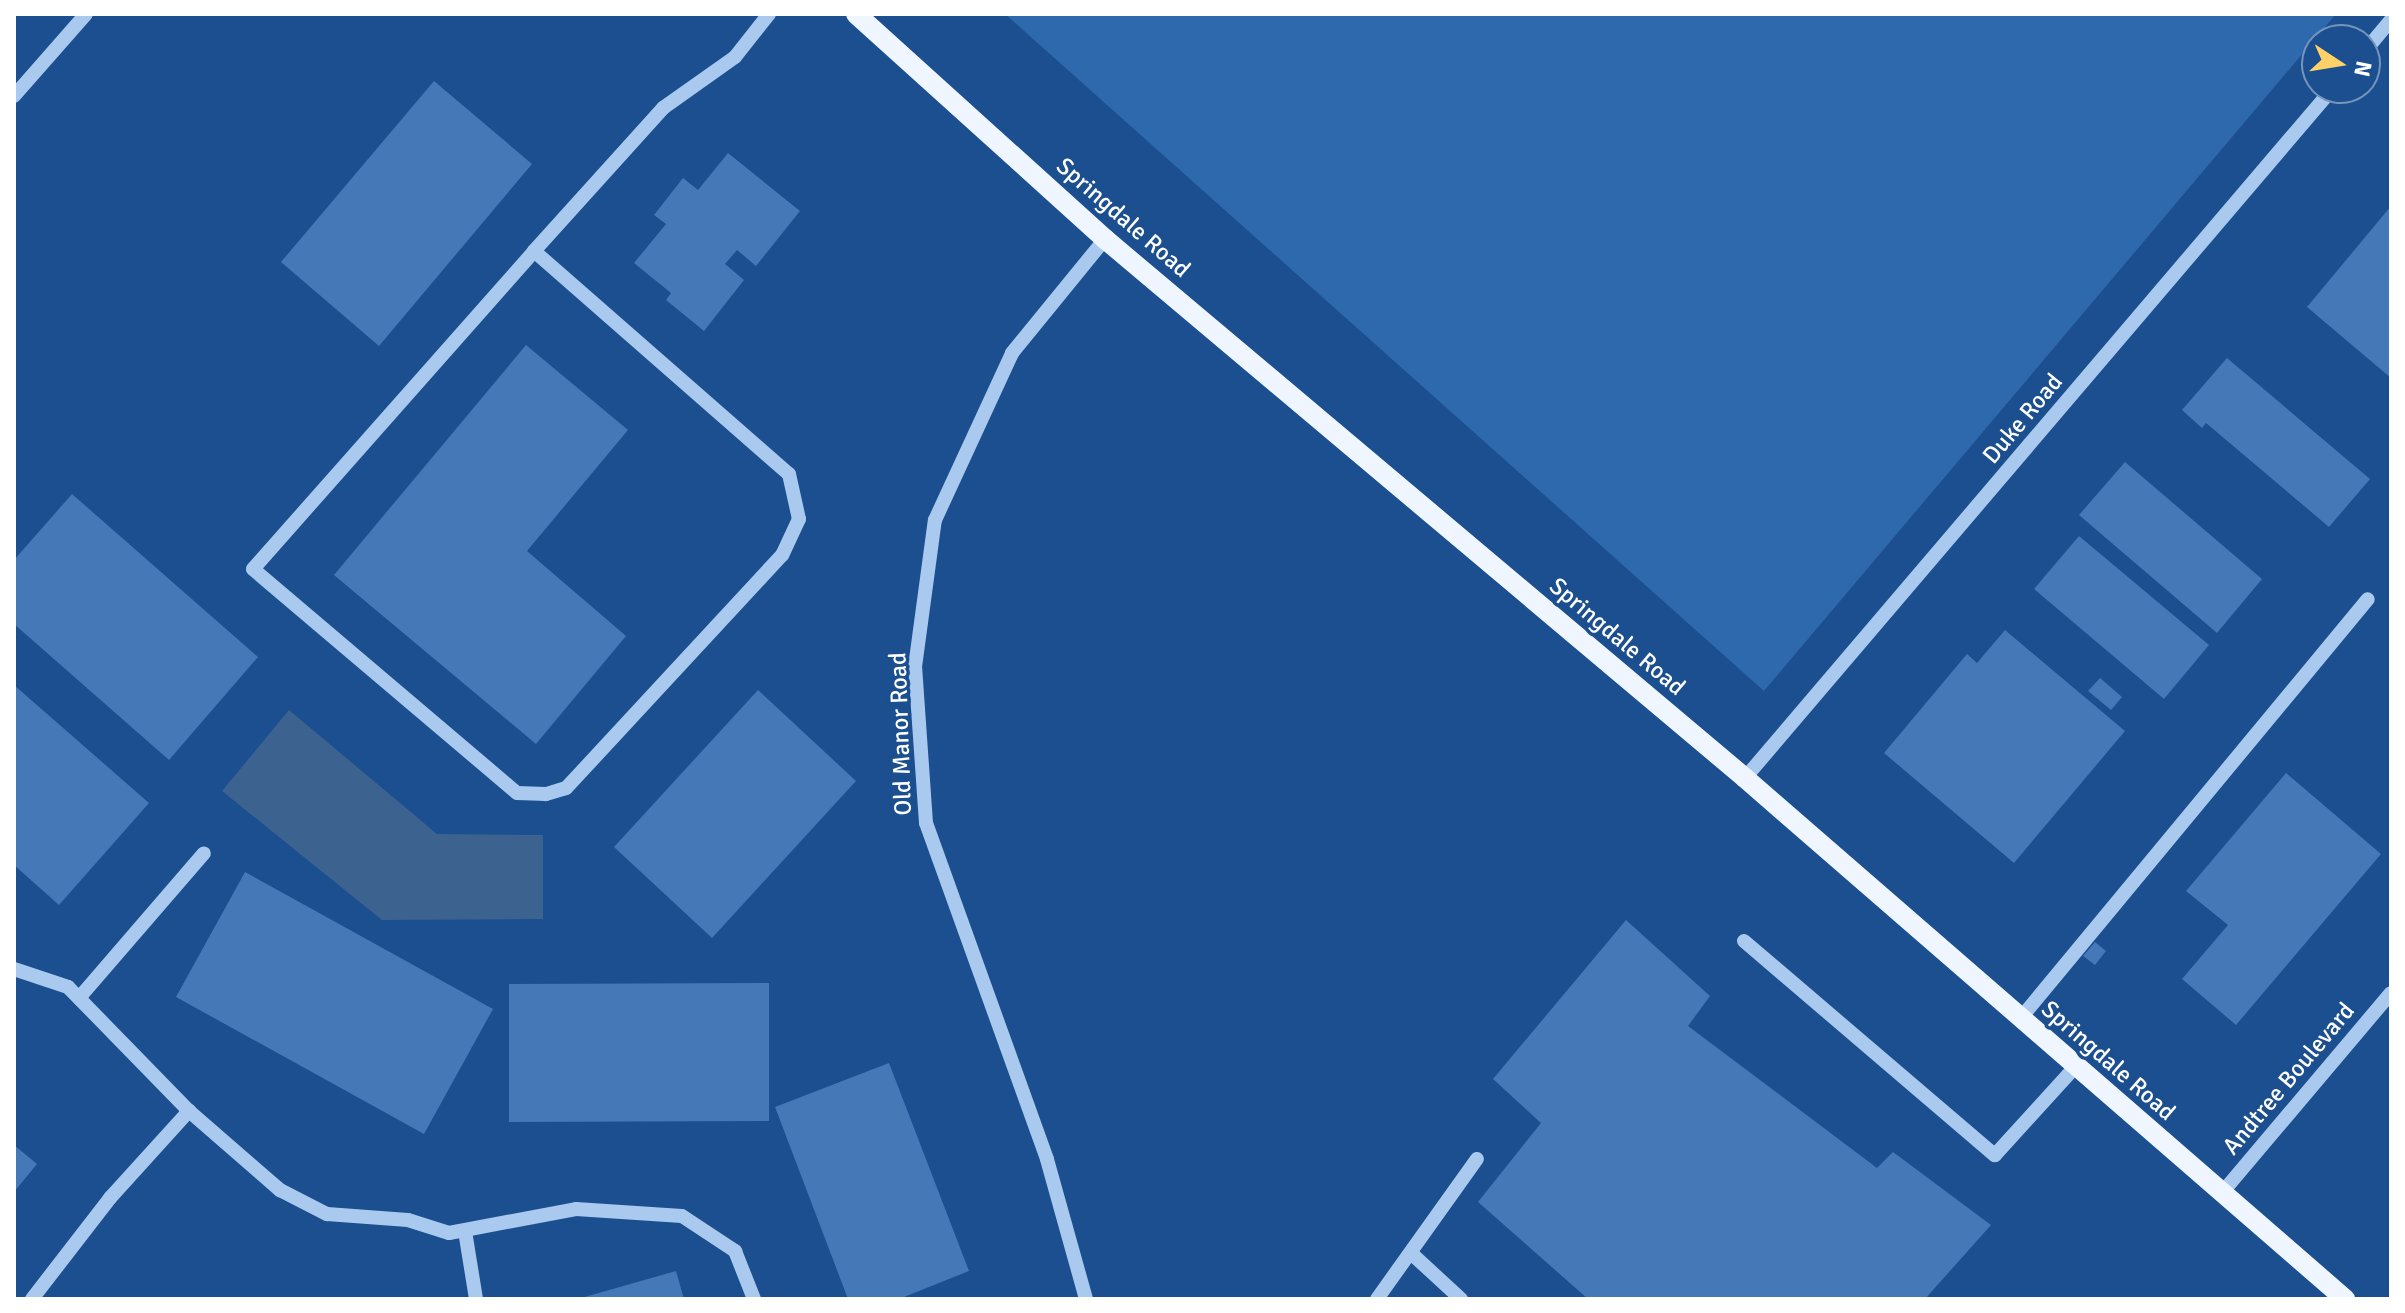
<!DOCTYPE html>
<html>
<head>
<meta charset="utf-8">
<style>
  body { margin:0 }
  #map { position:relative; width:2405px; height:1313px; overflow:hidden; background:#1b4f8f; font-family:Signika,sans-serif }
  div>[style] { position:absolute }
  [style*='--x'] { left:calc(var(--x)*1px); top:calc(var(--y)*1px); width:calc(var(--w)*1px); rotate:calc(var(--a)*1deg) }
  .green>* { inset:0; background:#2e69ad }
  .water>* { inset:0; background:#3c6290 }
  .building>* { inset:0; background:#4478b7 }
  .minor>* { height:14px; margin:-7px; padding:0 7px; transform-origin:7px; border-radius:7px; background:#a9c9ee }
  .major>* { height:20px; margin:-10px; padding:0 10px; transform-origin:10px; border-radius:10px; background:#f0f6ff }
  span { translate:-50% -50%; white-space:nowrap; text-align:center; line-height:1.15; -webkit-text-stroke:7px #1b4f8f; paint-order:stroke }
  .street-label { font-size:24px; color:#fff }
  .frame { position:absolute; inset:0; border:16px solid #fff; pointer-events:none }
  .north { position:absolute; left:2301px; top:24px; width:80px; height:80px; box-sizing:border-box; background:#1b4f8f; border:2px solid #7695bc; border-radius:50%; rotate:102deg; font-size:22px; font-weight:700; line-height:32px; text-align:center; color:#fff }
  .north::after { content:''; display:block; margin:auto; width:28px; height:36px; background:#ffd166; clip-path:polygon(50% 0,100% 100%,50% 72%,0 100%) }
</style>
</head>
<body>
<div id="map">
  <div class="green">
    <i style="clip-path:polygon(1005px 14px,2336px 14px,1764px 691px)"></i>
  </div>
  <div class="water">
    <i style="clip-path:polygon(289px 710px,437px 834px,543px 835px,543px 919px,382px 920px,222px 791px)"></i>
  </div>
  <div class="building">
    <i style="clip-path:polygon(434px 81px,532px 164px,379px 346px,281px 262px)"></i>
    <i style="clip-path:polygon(728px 153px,800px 211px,756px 266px,737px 250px,725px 264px,744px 280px,704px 331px,666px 300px,671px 293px,634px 263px,666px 224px,654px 215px,683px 178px,698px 190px)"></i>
    <i style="clip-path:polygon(2391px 206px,2391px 378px,2307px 307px)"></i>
    <i style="clip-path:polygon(526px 345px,628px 430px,527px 551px,626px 636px,536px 744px,334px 575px)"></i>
    <i style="clip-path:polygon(2227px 358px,2370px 479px,2329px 527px,2206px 423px,2202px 428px,2182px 410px)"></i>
    <i style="clip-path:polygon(2125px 462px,2262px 579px,2217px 633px,2079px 515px)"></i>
    <i style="clip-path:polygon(72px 494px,258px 657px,169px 760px,14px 624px,14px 560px)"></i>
    <i style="clip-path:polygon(2079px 536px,2209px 645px,2164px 699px,2034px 589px)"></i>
    <i style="clip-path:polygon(2005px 630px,2125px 731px,2014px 863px,1884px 753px,1967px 654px,1977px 663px)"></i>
    <i style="clip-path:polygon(2100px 678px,2122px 697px,2111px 710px,2088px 691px)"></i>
    <i style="clip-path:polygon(14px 685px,149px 803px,59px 905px,14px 865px)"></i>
    <i style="clip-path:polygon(758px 690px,856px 781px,712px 938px,614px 847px)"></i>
    <i style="clip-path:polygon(2286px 773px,2381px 854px,2236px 1025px,2182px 979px,2228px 925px,2186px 891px)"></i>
    <i style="clip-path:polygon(245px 872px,493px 1009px,424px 1134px,176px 997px)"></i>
    <i style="clip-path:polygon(1626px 920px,1710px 996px,1688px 1026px,1877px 1168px,1893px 1152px,1991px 1225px,1925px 1299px,1588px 1299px,1478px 1202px,1541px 1123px,1493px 1079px)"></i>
    <i style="clip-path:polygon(2095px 942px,2106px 951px,2095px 965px,2083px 956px)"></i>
    <i style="clip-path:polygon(769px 983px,769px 1121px,509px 1122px,509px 984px)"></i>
    <i style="clip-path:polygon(889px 1063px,969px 1271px,899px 1299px,848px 1299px,775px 1107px)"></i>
    <i style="clip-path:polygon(14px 1145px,37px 1164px,14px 1192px)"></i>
    <i style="clip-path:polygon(676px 1271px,684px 1299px,581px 1299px,581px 1298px)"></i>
  </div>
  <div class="minor">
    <i style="--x:2365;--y:51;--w:40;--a:-50"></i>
    <i style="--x:14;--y:96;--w:109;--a:-48.7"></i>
    <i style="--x:534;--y:251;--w:339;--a:41.2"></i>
    <i style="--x:789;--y:474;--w:46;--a:77.5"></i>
    <i style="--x:799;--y:519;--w:40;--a:115"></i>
    <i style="--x:782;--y:555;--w:318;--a:132.8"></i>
    <i style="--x:566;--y:788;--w:21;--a:163"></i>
    <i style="--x:546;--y:794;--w:29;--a:-178"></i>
    <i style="--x:517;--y:793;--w:346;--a:-139.7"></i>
    <i style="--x:253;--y:569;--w:424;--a:-48.5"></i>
    <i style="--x:534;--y:251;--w:193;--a:-47.9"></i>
    <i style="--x:663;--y:108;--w:88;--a:-35.3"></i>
    <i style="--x:735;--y:57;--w:55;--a:-51.7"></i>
    <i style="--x:1745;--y:778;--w:907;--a:-49.56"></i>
    <i style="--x:1744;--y:941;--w:330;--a:40.5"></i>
    <i style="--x:1995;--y:1155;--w:119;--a:-47.7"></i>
    <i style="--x:14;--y:969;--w:57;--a:18.4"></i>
    <i style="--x:68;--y:987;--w:173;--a:45.7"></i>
    <i style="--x:189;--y:1111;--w:121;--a:41"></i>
    <i style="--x:280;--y:1190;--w:53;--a:27.1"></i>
    <i style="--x:327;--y:1214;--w:81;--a:4.2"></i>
    <i style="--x:408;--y:1220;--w:43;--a:17.6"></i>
    <i style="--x:449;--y:1233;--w:129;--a:-10.7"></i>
    <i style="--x:576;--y:1209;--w:106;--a:3.8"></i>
    <i style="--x:682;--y:1216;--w:64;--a:33.4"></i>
    <i style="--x:735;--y:1251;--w:52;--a:68.4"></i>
    <i style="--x:79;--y:998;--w:191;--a:-49.2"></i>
    <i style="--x:2020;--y:1019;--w:545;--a:-50.36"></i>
    <i style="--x:2221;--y:1194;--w:263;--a:-49.8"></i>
    <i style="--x:465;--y:1231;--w:69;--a:80.8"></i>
    <i style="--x:1412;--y:1254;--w:67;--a:42.6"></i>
    <i style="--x:32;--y:1299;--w:128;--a:-52.3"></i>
    <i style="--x:110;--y:1198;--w:118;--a:-47.8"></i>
    <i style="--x:1086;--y:1299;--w:145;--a:-105.6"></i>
    <i style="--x:1047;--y:1159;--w:357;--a:-109.8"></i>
    <i style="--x:926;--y:823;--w:156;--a:-94"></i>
    <i style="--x:915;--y:667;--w:148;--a:-82.3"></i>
    <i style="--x:935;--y:520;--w:184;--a:-65.2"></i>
    <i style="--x:1012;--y:353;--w:147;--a:-50.8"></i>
    <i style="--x:1377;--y:1299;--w:172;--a:-54.5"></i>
  </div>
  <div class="major">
    <i style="--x:856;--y:14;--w:336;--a:42.1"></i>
    <i style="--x:1105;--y:239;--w:837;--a:40.1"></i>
    <i style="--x:1745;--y:778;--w:795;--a:40.97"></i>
  </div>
  <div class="street-label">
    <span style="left:1123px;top:218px;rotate:41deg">Springdale Road</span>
    <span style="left:2023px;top:419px;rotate:-50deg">Duke Road</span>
    <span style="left:1617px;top:637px;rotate:40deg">Springdale Road</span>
    <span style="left:901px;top:734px;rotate:-92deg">Old Manor Road</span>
    <span style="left:2108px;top:1061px;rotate:41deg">Springdale Road</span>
    <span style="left:2289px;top:1079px;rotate:-50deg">Andtree Boulevard</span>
  </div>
  <div class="frame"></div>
  <div class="north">N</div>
</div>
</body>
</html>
